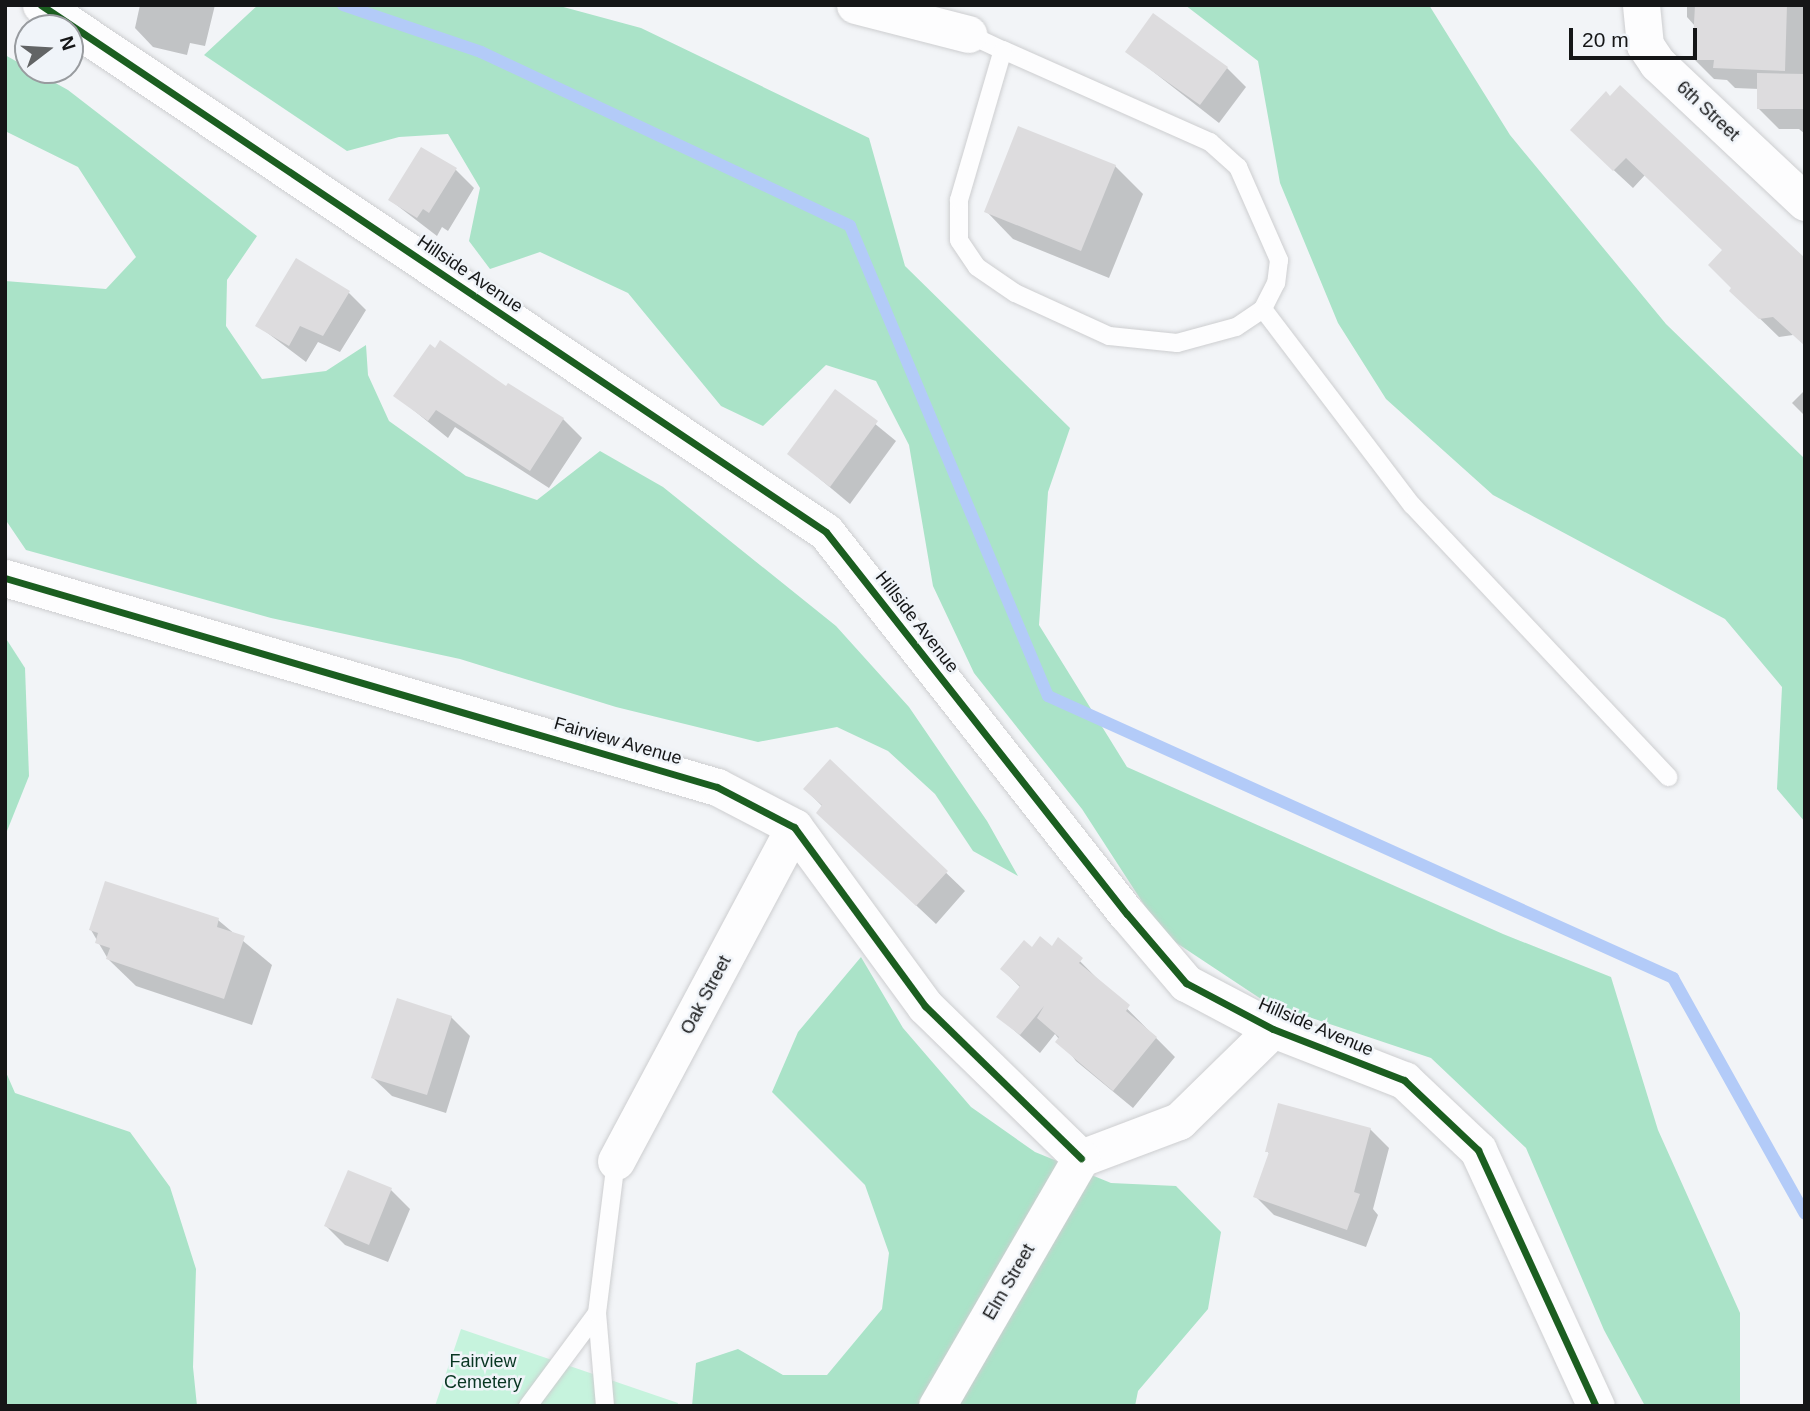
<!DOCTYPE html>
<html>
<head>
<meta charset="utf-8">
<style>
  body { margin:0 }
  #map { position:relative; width:1810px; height:1411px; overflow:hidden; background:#f2f4f7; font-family:Arial,sans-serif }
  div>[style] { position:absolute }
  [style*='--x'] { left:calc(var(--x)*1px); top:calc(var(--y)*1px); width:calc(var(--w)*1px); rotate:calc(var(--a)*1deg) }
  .green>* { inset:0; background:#c6f3dd }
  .forest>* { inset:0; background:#aae3c8 }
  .shadow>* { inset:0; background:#0003 }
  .stream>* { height:12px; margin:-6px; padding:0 6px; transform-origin:6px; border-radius:6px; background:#b3cbf8 }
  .building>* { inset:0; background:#dddcde }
  .roads { filter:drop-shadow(0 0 2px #cdced0) drop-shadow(0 0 2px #cdced0) }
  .lane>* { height:18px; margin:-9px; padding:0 9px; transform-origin:9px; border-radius:9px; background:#fdfdfe }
  .street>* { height:37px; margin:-18.5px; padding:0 18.5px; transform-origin:18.5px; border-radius:18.5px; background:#fdfdfe }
  .cycleway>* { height:7px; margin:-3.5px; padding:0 3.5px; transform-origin:3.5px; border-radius:3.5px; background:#1b5e20 }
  span { translate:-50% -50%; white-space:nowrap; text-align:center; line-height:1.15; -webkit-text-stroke:5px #f0f4f9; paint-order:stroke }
  .street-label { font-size:18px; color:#151617 }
  .park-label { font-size:18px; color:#083622 }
  .frame { position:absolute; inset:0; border:7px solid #151617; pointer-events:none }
  .north { position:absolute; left:14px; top:14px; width:70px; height:70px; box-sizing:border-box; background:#f0f4f9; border:2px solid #989b9f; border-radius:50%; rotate:73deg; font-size:19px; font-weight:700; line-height:28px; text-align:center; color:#151617 }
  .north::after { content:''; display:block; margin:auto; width:24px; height:32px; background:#626465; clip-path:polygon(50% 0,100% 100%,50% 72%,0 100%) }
  .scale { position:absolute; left:1569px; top:28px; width:128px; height:32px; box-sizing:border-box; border:4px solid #151617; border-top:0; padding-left:9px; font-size:21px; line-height:24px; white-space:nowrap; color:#151617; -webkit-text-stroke:5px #f0f4f9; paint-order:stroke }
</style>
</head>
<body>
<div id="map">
  <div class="green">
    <i style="clip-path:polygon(461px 1329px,678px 1403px,677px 1406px,435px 1406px)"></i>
  </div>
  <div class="forest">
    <i style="clip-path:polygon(258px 5px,556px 5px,641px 28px,869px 138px,905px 266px,1070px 428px,1048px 492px,1039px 625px,1127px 767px,1503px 934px,1611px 977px,1658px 1130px,1740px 1313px,1740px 1406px,1645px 1406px,1604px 1330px,1526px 1148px,1431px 1058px,1267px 1003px,1163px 934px,1082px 809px,974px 673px,933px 586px,909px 445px,876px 381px,826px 365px,763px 426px,721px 406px,628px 293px,540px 252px,490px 269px,469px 241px,480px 188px,448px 134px,399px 137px,347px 151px,204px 55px)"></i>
    <i style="clip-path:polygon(1185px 5px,1429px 5px,1510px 135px,1666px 324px,1805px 459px,1805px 822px,1777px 789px,1782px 687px,1725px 619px,1493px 495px,1386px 399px,1338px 323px,1280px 183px,1258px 61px)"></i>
    <i style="clip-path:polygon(5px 55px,68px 90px,257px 236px,227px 280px,226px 326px,262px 379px,326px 371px,366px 345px,368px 375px,389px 421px,466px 476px,537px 500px,600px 451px,663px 487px,836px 626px,909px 707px,987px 821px,1018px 876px,973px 851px,935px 794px,888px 751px,837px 727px,758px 742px,616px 707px,460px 659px,271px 618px,26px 550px,5px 519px,5px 281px,106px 289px,136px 257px,78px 167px,5px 131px)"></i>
    <i style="clip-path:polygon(5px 637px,25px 668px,29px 776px,5px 836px)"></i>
    <i style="clip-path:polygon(861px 957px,903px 1028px,971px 1107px,1035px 1152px,1111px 1183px,1176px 1186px,1221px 1232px,1208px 1309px,1138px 1391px,1135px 1406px,692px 1406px,696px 1363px,738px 1349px,783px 1375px,827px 1375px,882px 1309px,889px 1253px,865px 1185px,772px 1092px,798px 1032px)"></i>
    <i style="clip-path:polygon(5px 1070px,15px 1093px,130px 1132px,170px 1187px,196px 1269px,193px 1367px,197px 1406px,5px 1406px)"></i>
  </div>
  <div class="shadow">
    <i style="clip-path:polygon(140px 5px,215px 5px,205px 46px,190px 43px,187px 55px,153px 47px,135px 28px)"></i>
    <i style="clip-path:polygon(1687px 5px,1805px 5px,1805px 134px,1799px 129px,1779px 129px,1758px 108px,1759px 89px,1735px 88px,1727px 80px,1714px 79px,1694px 59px,1695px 26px,1687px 17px)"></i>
    <i style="clip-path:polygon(1128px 52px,1227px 68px,1246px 87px,1219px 123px)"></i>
    <i style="clip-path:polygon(1606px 94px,1793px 335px,1779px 337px,1750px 309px,1733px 288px,1724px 250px,1645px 175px,1633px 188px,1591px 149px)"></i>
    <i style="clip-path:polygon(1115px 166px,1143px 194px,1109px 278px,1013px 239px,986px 211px)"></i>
    <i style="clip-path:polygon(455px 169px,474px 188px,448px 231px,442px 227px,437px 236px,390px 200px)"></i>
    <i style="clip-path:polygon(297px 260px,349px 293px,366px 310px,340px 352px,318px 342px,306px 362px,257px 325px)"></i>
    <i style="clip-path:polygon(506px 388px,563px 419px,582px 438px,549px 488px,455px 427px,448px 438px,396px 396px)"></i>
    <i style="clip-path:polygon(1805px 390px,1805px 416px,1792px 403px)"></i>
    <i style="clip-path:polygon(836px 392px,896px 441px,850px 504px,790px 454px)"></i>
    <i style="clip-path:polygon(830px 761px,965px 891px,936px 924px,837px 831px,823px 807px,805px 789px)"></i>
    <i style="clip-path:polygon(218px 920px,272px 965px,252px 1025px,136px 986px,108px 959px,91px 930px)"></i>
    <i style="clip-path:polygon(1059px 940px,1175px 1057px,1133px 1108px,1076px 1061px,1055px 1034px,1040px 1053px,999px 1017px,1021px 988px,1002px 969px,1032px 949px,1052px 948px)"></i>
    <i style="clip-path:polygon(451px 1017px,470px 1036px,446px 1113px,392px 1096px,373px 1078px)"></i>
    <i style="clip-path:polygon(1370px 1129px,1389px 1148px,1373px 1209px,1378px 1215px,1366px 1247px,1274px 1215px,1255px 1196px,1270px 1154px,1267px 1151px)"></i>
    <i style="clip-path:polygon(349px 1172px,391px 1190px,410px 1209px,388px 1262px,345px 1245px,326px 1226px)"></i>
  </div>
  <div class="stream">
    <i style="--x:343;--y:5;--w:146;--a:18.8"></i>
    <i style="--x:481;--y:52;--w:408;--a:25.2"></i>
    <i style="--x:850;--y:226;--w:510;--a:67.16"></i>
    <i style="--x:1048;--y:696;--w:686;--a:24.28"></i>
    <i style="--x:1673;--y:978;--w:270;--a:60.8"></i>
  </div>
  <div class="building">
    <i style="clip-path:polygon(1695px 5px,1787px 5px,1785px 71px,1713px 68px,1714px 60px,1692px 60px)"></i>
    <i style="clip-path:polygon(1153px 13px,1228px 67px,1200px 105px,1125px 52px)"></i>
    <i style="clip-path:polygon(1757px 73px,1805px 74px,1805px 109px,1757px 109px)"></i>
    <i style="clip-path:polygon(1620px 85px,1805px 258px,1805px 346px,1773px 317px,1759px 319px,1729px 291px,1731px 288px,1708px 265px,1722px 250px,1626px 158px,1613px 171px,1570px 130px,1606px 91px,1610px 96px)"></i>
    <i style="clip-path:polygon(1018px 126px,1116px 165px,1081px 251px,984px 212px)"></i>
    <i style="clip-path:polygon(421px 147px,457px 168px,429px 213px,423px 209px,417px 218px,388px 200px)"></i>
    <i style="clip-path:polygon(296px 258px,350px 291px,323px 336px,300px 326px,289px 346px,255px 326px)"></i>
    <i style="clip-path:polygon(440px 340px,506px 386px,508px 383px,564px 418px,530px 471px,436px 410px,428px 421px,393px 396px,430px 344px,435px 348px)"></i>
    <i style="clip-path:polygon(835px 389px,878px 421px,830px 487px,787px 454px)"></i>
    <i style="clip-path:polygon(830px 759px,948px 871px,916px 906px,816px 813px,822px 805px,803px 789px)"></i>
    <i style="clip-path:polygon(105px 881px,219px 918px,217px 927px,245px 936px,224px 999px,106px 959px,110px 948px,95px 943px,98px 933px,89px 930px)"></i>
    <i style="clip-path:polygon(1040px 936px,1052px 946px,1058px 937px,1083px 958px,1079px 963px,1130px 1005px,1126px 1011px,1157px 1037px,1113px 1091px,1055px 1042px,1059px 1037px,1037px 1018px,1044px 1006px,1020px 1035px,996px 1017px,1020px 986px,1000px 969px,1024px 940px,1032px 947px)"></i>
    <i style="clip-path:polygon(397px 998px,452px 1016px,427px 1095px,371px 1078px)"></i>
    <i style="clip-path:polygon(1278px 1103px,1371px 1128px,1354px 1192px,1360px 1194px,1347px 1230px,1253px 1197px,1269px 1152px,1265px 1152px)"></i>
    <i style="clip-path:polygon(348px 1170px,392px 1188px,369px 1245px,324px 1226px)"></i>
  </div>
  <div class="roads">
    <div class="lane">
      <i style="--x:968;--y:34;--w:38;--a:25"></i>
      <i style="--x:1003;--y:50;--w:227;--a:24"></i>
      <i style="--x:1210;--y:142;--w:38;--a:42"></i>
      <i style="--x:1238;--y:167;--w:102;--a:66.2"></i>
      <i style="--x:1279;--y:260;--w:23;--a:97"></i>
      <i style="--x:1276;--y:283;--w:29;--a:117"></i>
      <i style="--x:1263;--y:309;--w:32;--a:146"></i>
      <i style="--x:1236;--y:327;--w:61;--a:164.8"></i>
      <i style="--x:1177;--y:343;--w:68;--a:-174.1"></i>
      <i style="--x:1109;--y:336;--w:103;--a:-155.4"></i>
      <i style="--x:1015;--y:293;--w:46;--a:-145.6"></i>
      <i style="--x:977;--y:267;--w:32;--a:-124"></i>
      <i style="--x:959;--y:240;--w:40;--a:-90"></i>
      <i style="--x:959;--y:200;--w:156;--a:-73.7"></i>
      <i style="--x:1263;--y:309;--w:246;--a:52.8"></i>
      <i style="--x:1412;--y:505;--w:374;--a:46.7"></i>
      <i style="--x:528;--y:1406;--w:116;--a:-53.4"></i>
      <i style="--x:605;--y:1406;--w:93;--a:-94.9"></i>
      <i style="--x:597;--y:1313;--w:153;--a:-82.9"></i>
    </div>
    <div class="street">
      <i style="--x:41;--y:5;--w:945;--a:33.87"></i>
      <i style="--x:826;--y:532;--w:486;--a:51.8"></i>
      <i style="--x:1127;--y:914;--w:91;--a:49.5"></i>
      <i style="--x:1186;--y:983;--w:98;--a:27.9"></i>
      <i style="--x:1273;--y:1029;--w:141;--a:21.3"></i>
      <i style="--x:1404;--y:1080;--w:102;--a:43.4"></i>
      <i style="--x:1478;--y:1150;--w:282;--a:65.3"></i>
      <i style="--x:855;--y:5;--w:117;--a:14.4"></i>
      <i style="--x:1641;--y:5;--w:40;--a:84.3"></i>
      <i style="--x:1645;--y:45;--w:22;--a:56"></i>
      <i style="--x:1657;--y:63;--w:203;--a:43.2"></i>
      <i style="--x:5;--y:578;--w:742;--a:16.36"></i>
      <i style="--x:717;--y:787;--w:87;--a:27.5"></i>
      <i style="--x:794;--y:827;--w:222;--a:53.8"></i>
      <i style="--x:925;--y:1006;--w:218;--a:44.3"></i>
      <i style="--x:1081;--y:1158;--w:105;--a:-20.7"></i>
      <i style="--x:1179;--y:1121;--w:132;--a:-44.4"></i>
      <i style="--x:616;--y:1161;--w:378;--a:-61.9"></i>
      <i style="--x:937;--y:1406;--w:287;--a:-59.9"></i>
    </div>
  </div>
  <div class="cycleway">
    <i style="--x:41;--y:5;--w:945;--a:33.87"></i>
    <i style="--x:826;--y:532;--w:486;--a:51.8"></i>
    <i style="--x:1127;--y:914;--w:91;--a:49.5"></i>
    <i style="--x:1186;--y:983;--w:98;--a:27.9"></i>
    <i style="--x:1273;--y:1029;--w:141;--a:21.3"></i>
    <i style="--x:1404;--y:1080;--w:102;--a:43.4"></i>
    <i style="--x:1478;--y:1150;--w:282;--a:65.3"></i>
    <i style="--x:5;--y:578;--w:742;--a:16.36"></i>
    <i style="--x:717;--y:787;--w:87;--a:27.5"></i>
    <i style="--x:794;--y:827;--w:222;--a:53.8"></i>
    <i style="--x:925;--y:1006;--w:218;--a:44.3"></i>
  </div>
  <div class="street-label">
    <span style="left:1708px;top:111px;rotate:43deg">6th Street</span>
    <span style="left:470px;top:274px;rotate:34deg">Hillside Avenue</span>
    <span style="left:917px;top:622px;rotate:52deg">Hillside Avenue</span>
    <span style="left:618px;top:741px;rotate:16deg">Fairview Avenue</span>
    <span style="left:706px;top:995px;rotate:-62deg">Oak Street</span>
    <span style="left:1316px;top:1027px;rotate:23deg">Hillside Avenue</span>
    <span style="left:1009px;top:1282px;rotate:-60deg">Elm Street</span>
  </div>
  <div class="park-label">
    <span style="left:483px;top:1372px">Fairview<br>Cemetery</span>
  </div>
  <div class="frame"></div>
  <div class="north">N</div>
  <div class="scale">20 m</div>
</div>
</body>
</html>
